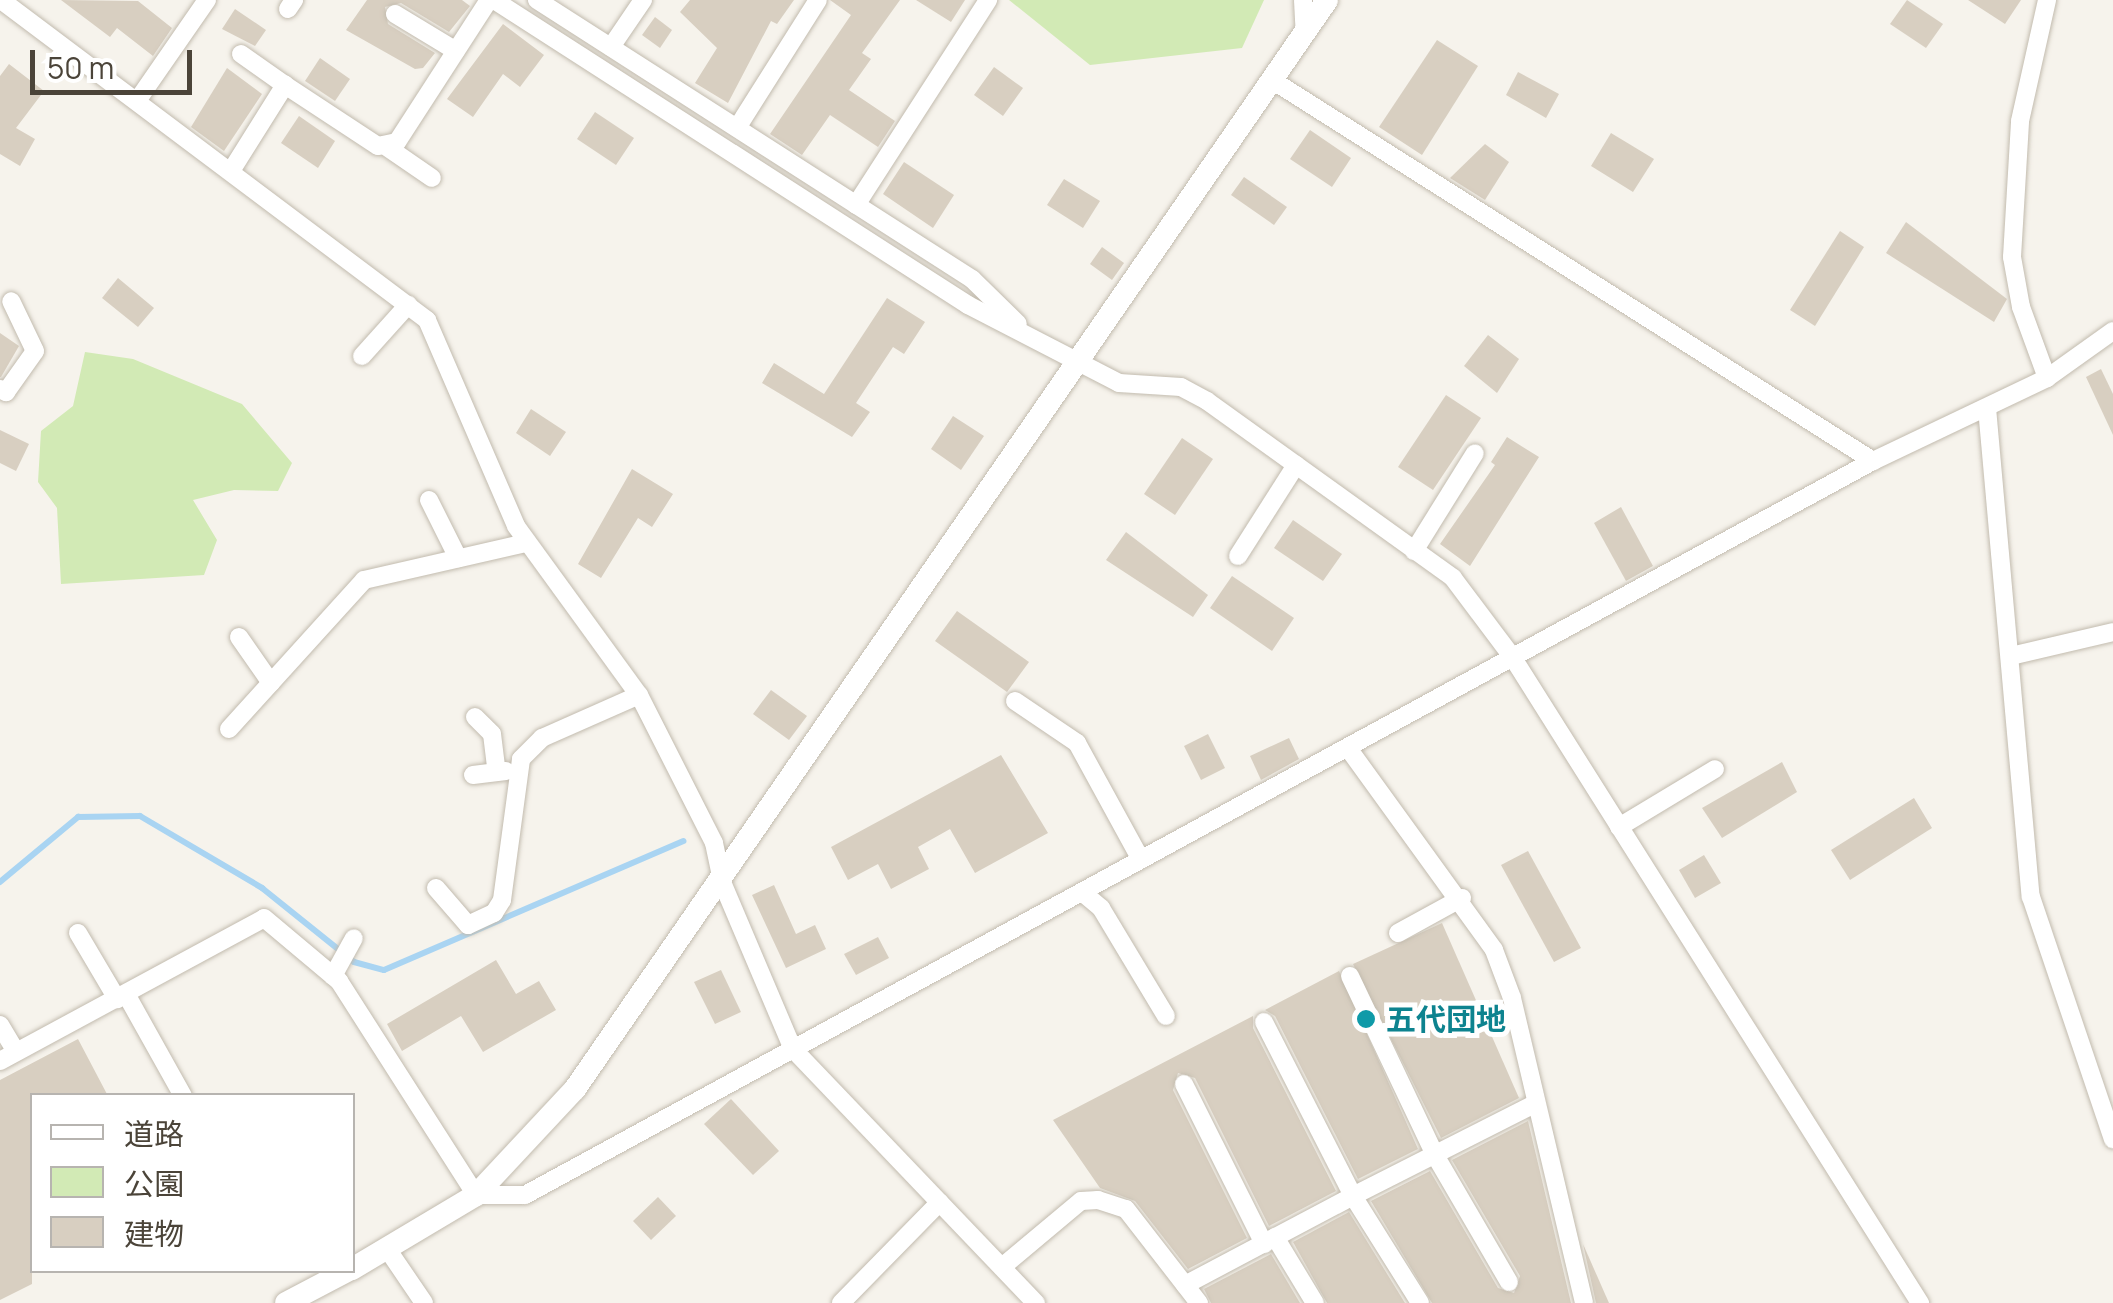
<!DOCTYPE html>
<html>
<head>
<meta charset="utf-8">
<style>
  body { margin:0 }
  #map { position:relative; width:2113px; height:1303px; overflow:hidden; background:#f6f3ec; font-family:Manrope,"Noto Sans JP",sans-serif }
  div>[style] { position:absolute }
  [style*='--x'] { left:calc(var(--x)*1px); top:calc(var(--y)*1px); width:calc(var(--w)*1px); rotate:calc(var(--a)*1deg) }
  .green>* { inset:0; background:#d2eab5 }
  .stream>* { height:6px; margin:-3px; padding:0 3px; transform-origin:3px; border-radius:3px; background:#a9d4f2 }
  .building>* { inset:0; background:#d8cfc1 }
  .roads { filter:drop-shadow(0 0 2px #c2bbae) drop-shadow(0 0 2px #c2bbae) }
  .minor>* { height:18px; margin:-9px; padding:0 9px; transform-origin:9px; border-radius:9px; background:#fff }
  .tertiary>* { height:22px; margin:-11px; padding:0 11px; transform-origin:11px; border-radius:11px; background:#fff }
  .dots>* { width:28px; height:28px; translate:-50% -50%; box-sizing:border-box; border:5px solid #fff; border-radius:50% }
  span { translate:-50% -50%; white-space:nowrap; text-align:center; line-height:1.15; -webkit-text-stroke:10px #fff; paint-order:stroke }
  .culture-label { font-size:30px; color:#0d838f; font-weight:700 }
  .left { translate:0 -50%; text-align:left }
  .legend { position:absolute; left:30px; top:1093px; width:325px; height:180px; box-sizing:border-box; background:#fff; border:2px solid #b7b4b0; margin:0; padding:12px 18px; list-style:none; font-size:30px; color:#4b4439 }
  .legend li { display:flex; align-items:center; gap:20px; height:50px }
  .legend b { width:50px; border:2px solid #b7b4b0 }
  .scale { position:absolute; left:30px; top:50px; width:162px; height:45px; box-sizing:border-box; border:5px solid #4b4439; border-top:0; padding-left:12px; font-size:30px; line-height:35px; white-space:nowrap; color:#4b4439; -webkit-text-stroke:8px #fff; paint-order:stroke }
</style>
</head>
<body>
<div id="map">
  <div class="green">
    <i style="clip-path:polygon(1009px 0,1264px 0,1242px 48px,1090px 65px)"></i>
    <i style="clip-path:polygon(85px 352px,133px 359px,242px 404px,292px 463px,278px 491px,234px 490px,193px 500px,217px 540px,204px 575px,61px 584px,57px 508px,38px 482px,41px 431px,73px 406px)"></i>
  </div>
  <div class="stream">
    <i style="--x:0;--y:882;--w:102;--a:-39.8"></i>
    <i style="--x:78;--y:817;--w:62;--a:-0.9"></i>
    <i style="--x:140;--y:816;--w:142;--a:30.5"></i>
    <i style="--x:262;--y:888;--w:118;--a:38.8"></i>
    <i style="--x:354;--y:962;--w:31;--a:15"></i>
    <i style="--x:384;--y:970;--w:326;--a:-23.3"></i>
  </div>
  <div class="building">
    <i style="clip-path:polygon(61px 0,138px 1px,172px 28px,153px 56px,117px 28px,110px 37px)"></i>
    <i style="clip-path:polygon(367px 0,462px 0,470px 6px,449px 32px,401px 3px,385px 7px,388px 24px,435px 53px,423px 68px,415px 69px,346px 30px)"></i>
    <i style="clip-path:polygon(690px 0,794px 0,777px 24px,771px 21px,728px 103px,695px 83px,717px 48px,680px 12px)"></i>
    <i style="clip-path:polygon(830px 0,900px 0,862px 53px,871px 59px,849px 90px,895px 121px,878px 147px,830px 115px,802px 155px,770px 134px,851px 15px)"></i>
    <i style="clip-path:polygon(916px 0,965px 0,951px 22px)"></i>
    <i style="clip-path:polygon(1907px 0,1943px 24px,1926px 48px,1890px 24px)"></i>
    <i style="clip-path:polygon(1968px 0,2021px 0,2005px 24px)"></i>
    <i style="clip-path:polygon(235px 9px,266px 30px,255px 46px,222px 29px)"></i>
    <i style="clip-path:polygon(655px 17px,672px 30px,660px 48px,642px 35px)"></i>
    <i style="clip-path:polygon(503px 24px,544px 55px,520px 87px,503px 74px,473px 117px,447px 99px)"></i>
    <i style="clip-path:polygon(1437px 40px,1478px 66px,1422px 155px,1379px 127px)"></i>
    <i style="clip-path:polygon(320px 58px,350px 79px,335px 101px,305px 81px)"></i>
    <i style="clip-path:polygon(9px 64px,44px 91px,16px 128px,35px 139px,20px 166px,0 154px,0 76px)"></i>
    <i style="clip-path:polygon(994px 67px,1023px 88px,1003px 116px,974px 95px)"></i>
    <i style="clip-path:polygon(227px 68px,262px 94px,224px 151px,191px 127px)"></i>
    <i style="clip-path:polygon(1518px 72px,1559px 94px,1546px 118px,1506px 95px)"></i>
    <i style="clip-path:polygon(595px 112px,634px 138px,616px 165px,577px 139px)"></i>
    <i style="clip-path:polygon(299px 116px,335px 141px,318px 168px,281px 143px)"></i>
    <i style="clip-path:polygon(1310px 130px,1351px 158px,1332px 187px,1290px 159px)"></i>
    <i style="clip-path:polygon(1611px 133px,1654px 159px,1633px 192px,1591px 166px)"></i>
    <i style="clip-path:polygon(1485px 144px,1509px 162px,1485px 200px,1450px 178px)"></i>
    <i style="clip-path:polygon(904px 162px,954px 195px,933px 228px,883px 194px)"></i>
    <i style="clip-path:polygon(1244px 177px,1287px 207px,1274px 225px,1231px 195px)"></i>
    <i style="clip-path:polygon(1064px 179px,1100px 201px,1083px 228px,1047px 205px)"></i>
    <i style="clip-path:polygon(1906px 222px,2007px 299px,1994px 322px,1886px 253px)"></i>
    <i style="clip-path:polygon(1840px 231px,1864px 247px,1815px 326px,1790px 310px)"></i>
    <i style="clip-path:polygon(1102px 247px,1124px 263px,1112px 280px,1090px 264px)"></i>
    <i style="clip-path:polygon(118px 278px,154px 308px,138px 327px,102px 298px)"></i>
    <i style="clip-path:polygon(887px 298px,925px 322px,904px 354px,893px 347px,856px 403px,870px 412px,852px 437px,762px 383px,774px 363px,824px 394px)"></i>
    <i style="clip-path:polygon(0 333px,19px 346px,1px 377px,0 377px)"></i>
    <i style="clip-path:polygon(1488px 335px,1519px 359px,1497px 393px,1464px 366px)"></i>
    <i style="clip-path:polygon(2101px 369px,2113px 394px,2113px 435px,2086px 377px)"></i>
    <i style="clip-path:polygon(1446px 395px,1481px 418px,1433px 490px,1398px 467px)"></i>
    <i style="clip-path:polygon(531px 409px,566px 432px,550px 456px,516px 433px)"></i>
    <i style="clip-path:polygon(953px 416px,984px 436px,961px 470px,931px 449px)"></i>
    <i style="clip-path:polygon(0 430px,29px 444px,16px 471px,0 463px)"></i>
    <i style="clip-path:polygon(1507px 437px,1539px 457px,1470px 566px,1440px 544px,1495px 465px,1491px 462px)"></i>
    <i style="clip-path:polygon(1182px 438px,1213px 459px,1175px 515px,1144px 494px)"></i>
    <i style="clip-path:polygon(632px 469px,673px 494px,652px 527px,638px 518px,601px 578px,578px 564px)"></i>
    <i style="clip-path:polygon(1621px 507px,1653px 566px,1626px 581px,1594px 523px)"></i>
    <i style="clip-path:polygon(1293px 520px,1342px 554px,1323px 581px,1274px 548px)"></i>
    <i style="clip-path:polygon(1126px 532px,1208px 595px,1193px 617px,1106px 560px)"></i>
    <i style="clip-path:polygon(1232px 576px,1294px 618px,1272px 651px,1210px 608px)"></i>
    <i style="clip-path:polygon(957px 611px,1029px 662px,1007px 692px,935px 641px)"></i>
    <i style="clip-path:polygon(771px 690px,807px 716px,789px 740px,753px 714px)"></i>
    <i style="clip-path:polygon(1208px 734px,1225px 768px,1201px 780px,1184px 746px)"></i>
    <i style="clip-path:polygon(1289px 738px,1299px 759px,1261px 780px,1250px 756px)"></i>
    <i style="clip-path:polygon(1001px 755px,1048px 833px,975px 873px,950px 829px,918px 847px,929px 869px,891px 889px,878px 864px,848px 880px,831px 847px)"></i>
    <i style="clip-path:polygon(1782px 762px,1797px 792px,1722px 838px,1702px 808px)"></i>
    <i style="clip-path:polygon(1914px 798px,1932px 828px,1850px 880px,1831px 850px)"></i>
    <i style="clip-path:polygon(1528px 851px,1581px 948px,1554px 962px,1501px 865px)"></i>
    <i style="clip-path:polygon(1704px 855px,1721px 883px,1695px 898px,1679px 870px)"></i>
    <i style="clip-path:polygon(774px 885px,796px 934px,815px 925px,826px 949px,786px 968px,752px 895px)"></i>
    <i style="clip-path:polygon(1442px 923px,1519px 1098px,1441px 1138px,1353px 964px)"></i>
    <i style="clip-path:polygon(878px 937px,889px 958px,856px 975px,844px 954px)"></i>
    <i style="clip-path:polygon(496px 960px,516px 994px,539px 981px,556px 1010px,483px 1052px,461px 1016px,402px 1051px,387px 1024px)"></i>
    <i style="clip-path:polygon(721px 970px,741px 1012px,715px 1024px,694px 982px)"></i>
    <i style="clip-path:polygon(1339px 971px,1418px 1149px,1358px 1179px,1275px 1016px,1265px 1010px)"></i>
    <i style="clip-path:polygon(1253px 1016px,1253px 1028px,1336px 1191px,1269px 1226px,1195px 1078px,1178px 1073px,1173px 1090px,1247px 1238px,1188px 1269px,1135px 1201px,1100px 1188px,1053px 1120px)"></i>
    <i style="clip-path:polygon(78px 1039px,108px 1096px,32px 1096px,32px 1284px,0 1300px,0 1080px)"></i>
    <i style="clip-path:polygon(731px 1099px,779px 1151px,753px 1175px,704px 1124px)"></i>
    <i style="clip-path:polygon(1528px 1121px,1571px 1303px,1432px 1303px,1371px 1201px,1430px 1171px,1498px 1288px,1514px 1293px,1520px 1276px,1452px 1160px)"></i>
    <i style="clip-path:polygon(658px 1197px,676px 1216px,651px 1240px,633px 1221px)"></i>
    <i style="clip-path:polygon(1349px 1212px,1405px 1303px,1327px 1303px,1293px 1242px)"></i>
    <i style="clip-path:polygon(1583px 1244px,1609px 1303px,1596px 1303px)"></i>
    <i style="clip-path:polygon(1271px 1254px,1300px 1303px,1211px 1303px,1204px 1289px)"></i>
  </div>
  <div class="roads">
    <div class="minor">
      <i style="--x:1;--y:0;--w:533;--a:36.91"></i>
      <i style="--x:427;--y:320;--w:224;--a:66.6"></i>
      <i style="--x:516;--y:526;--w:209;--a:54"></i>
      <i style="--x:639;--y:695;--w:166;--a:63.1"></i>
      <i style="--x:714;--y:843;--w:40;--a:78"></i>
      <i style="--x:722;--y:882;--w:181;--a:67"></i>
      <i style="--x:793;--y:1049;--w:352;--a:46.3"></i>
      <i style="--x:494;--y:0;--w:564;--a:32.76"></i>
      <i style="--x:968;--y:305;--w:170;--a:27.3"></i>
      <i style="--x:1119;--y:383;--w:62;--a:3.7"></i>
      <i style="--x:1181;--y:387;--w:30;--a:28"></i>
      <i style="--x:1207;--y:401;--w:303;--a:35.7"></i>
      <i style="--x:1453;--y:578;--w:100;--a:53.1"></i>
      <i style="--x:1513;--y:658;--w:763;--a:57.75"></i>
      <i style="--x:537;--y:0;--w:517;--a:32.68"></i>
      <i style="--x:972;--y:279;--w:64;--a:44.4"></i>
      <i style="--x:1303;--y:0;--w:33;--a:87"></i>
      <i style="--x:288;--y:9;--w:11;--a:-56"></i>
      <i style="--x:395;--y:14;--w:71;--a:31.2"></i>
      <i style="--x:611;--y:47;--w:57;--a:-55.8"></i>
      <i style="--x:241;--y:54;--w:54;--a:35.2"></i>
      <i style="--x:1272;--y:80;--w:712;--a:32.37"></i>
      <i style="--x:137;--y:101;--w:123;--a:-55.3"></i>
      <i style="--x:737;--y:128;--w:151;--a:-57.7"></i>
      <i style="--x:384;--y:145;--w:58;--a:34.5"></i>
      <i style="--x:231;--y:171;--w:102;--a:-57.9"></i>
      <i style="--x:285;--y:85;--w:111;--a:33.3"></i>
      <i style="--x:378;--y:146;--w:19;--a:-12"></i>
      <i style="--x:397;--y:142;--w:169;--a:-57.1"></i>
      <i style="--x:856;--y:205;--w:244;--a:-57.2"></i>
      <i style="--x:362;--y:356;--w:69;--a:-48"></i>
      <i style="--x:2047;--y:378;--w:76;--a:-110.1"></i>
      <i style="--x:2021;--y:307;--w:51;--a:-100.2"></i>
      <i style="--x:2012;--y:257;--w:136;--a:-86.6"></i>
      <i style="--x:2020;--y:121;--w:124;--a:-77.4"></i>
      <i style="--x:0;--y:389;--w:7;--a:27"></i>
      <i style="--x:6;--y:392;--w:50;--a:-54.7"></i>
      <i style="--x:35;--y:351;--w:55;--a:-115.6"></i>
      <i style="--x:1987;--y:408;--w:491;--a:84.9"></i>
      <i style="--x:2031;--y:897;--w:256;--a:71.3"></i>
      <i style="--x:429;--y:500;--w:65;--a:63.4"></i>
      <i style="--x:1414;--y:551;--w:115;--a:-58.1"></i>
      <i style="--x:1238;--y:556;--w:108;--a:-57.5"></i>
      <i style="--x:239;--y:637;--w:56;--a:55.2"></i>
      <i style="--x:2011;--y:656;--w:105;--a:-13.2"></i>
      <i style="--x:1015;--y:701;--w:75;--a:34.1"></i>
      <i style="--x:1077;--y:743;--w:133;--a:61.3"></i>
      <i style="--x:475;--y:717;--w:24;--a:45"></i>
      <i style="--x:492;--y:734;--w:38;--a:83"></i>
      <i style="--x:229;--y:729;--w:201;--a:-47.8"></i>
      <i style="--x:364;--y:580;--w:166;--a:-12.9"></i>
      <i style="--x:1348;--y:748;--w:249;--a:54.1"></i>
      <i style="--x:1494;--y:950;--w:51;--a:69.4"></i>
      <i style="--x:1512;--y:998;--w:313;--a:76.7"></i>
      <i style="--x:473;--y:775;--w:33;--a:-7"></i>
      <i style="--x:1619;--y:827;--w:112;--a:-31.1"></i>
      <i style="--x:436;--y:888;--w:49;--a:49.1"></i>
      <i style="--x:468;--y:925;--w:29;--a:-25"></i>
      <i style="--x:494;--y:913;--w:15;--a:-58"></i>
      <i style="--x:502;--y:900;--w:142;--a:-82.3"></i>
      <i style="--x:521;--y:759;--w:30;--a:-45"></i>
      <i style="--x:542;--y:738;--w:106;--a:-23.9"></i>
      <i style="--x:1082;--y:892;--w:25;--a:40"></i>
      <i style="--x:1101;--y:908;--w:126;--a:59"></i>
      <i style="--x:78;--y:933;--w:77;--a:59.4"></i>
      <i style="--x:1398;--y:933;--w:73;--a:-28.7"></i>
      <i style="--x:333;--y:976;--w:43;--a:-61.1"></i>
      <i style="--x:1350;--y:976;--w:198;--a:64.6"></i>
      <i style="--x:1435;--y:1155;--w:147;--a:59.8"></i>
      <i style="--x:126;--y:994;--w:117;--a:60.8"></i>
      <i style="--x:1264;--y:1022;--w:195;--a:62.9"></i>
      <i style="--x:1353;--y:1196;--w:205;--a:-26.9"></i>
      <i style="--x:0;--y:1025;--w:31;--a:59"></i>
      <i style="--x:0;--y:1061;--w:300;--a:-28.4"></i>
      <i style="--x:264;--y:918;--w:98;--a:40"></i>
      <i style="--x:339;--y:981;--w:254;--a:57.4"></i>
      <i style="--x:476;--y:1195;--w:49;--a:0"></i>
      <i style="--x:525;--y:1195;--w:1535;--a:-28.57"></i>
      <i style="--x:1873;--y:461;--w:193;--a:-25.5"></i>
      <i style="--x:2047;--y:378;--w:81;--a:-35.5"></i>
      <i style="--x:1184;--y:1084;--w:179;--a:63.4"></i>
      <i style="--x:1275;--y:1237;--w:77;--a:58.8"></i>
      <i style="--x:388;--y:1250;--w:64;--a:55.8"></i>
      <i style="--x:1002;--y:1267;--w:103;--a:-39.9"></i>
      <i style="--x:1081;--y:1201;--w:17;--a:-3"></i>
      <i style="--x:1098;--y:1200;--w:29;--a:18"></i>
      <i style="--x:1126;--y:1209;--w:119;--a:52.2"></i>
      <i style="--x:1185;--y:1285;--w:190;--a:-27.9"></i>
      <i style="--x:1353;--y:1196;--w:126;--a:57.9"></i>
      <i style="--x:841;--y:1303;--w:141;--a:-45.6"></i>
    </div>
    <div class="tertiary">
      <i style="--x:352;--y:1269;--w:144;--a:-30.8"></i>
      <i style="--x:476;--y:1195;--w:145;--a:-47"></i>
      <i style="--x:575;--y:1089;--w:1323;--a:-55.37"></i>
      <i style="--x:286;--y:1303;--w:71;--a:-27.6"></i>
    </div>
  </div>
  <div class="dots">
    <i style="left:1366px;top:1019px;background:#0f9aa8"></i>
  </div>
  <div class="culture-label">
    <span class="left" style="left:1386px;top:1019px">五代団地</span>
  </div>
  <ul class="legend">
  <li><b style="height:12px;background:#fff"></b>道路</li>
  <li><b style="height:28px;background:#d2eab5"></b>公園</li>
  <li><b style="height:28px;background:#d8cfc1"></b>建物</li>
  </ul>
  <div class="scale">50 m</div>
</div>
</body>
</html>
